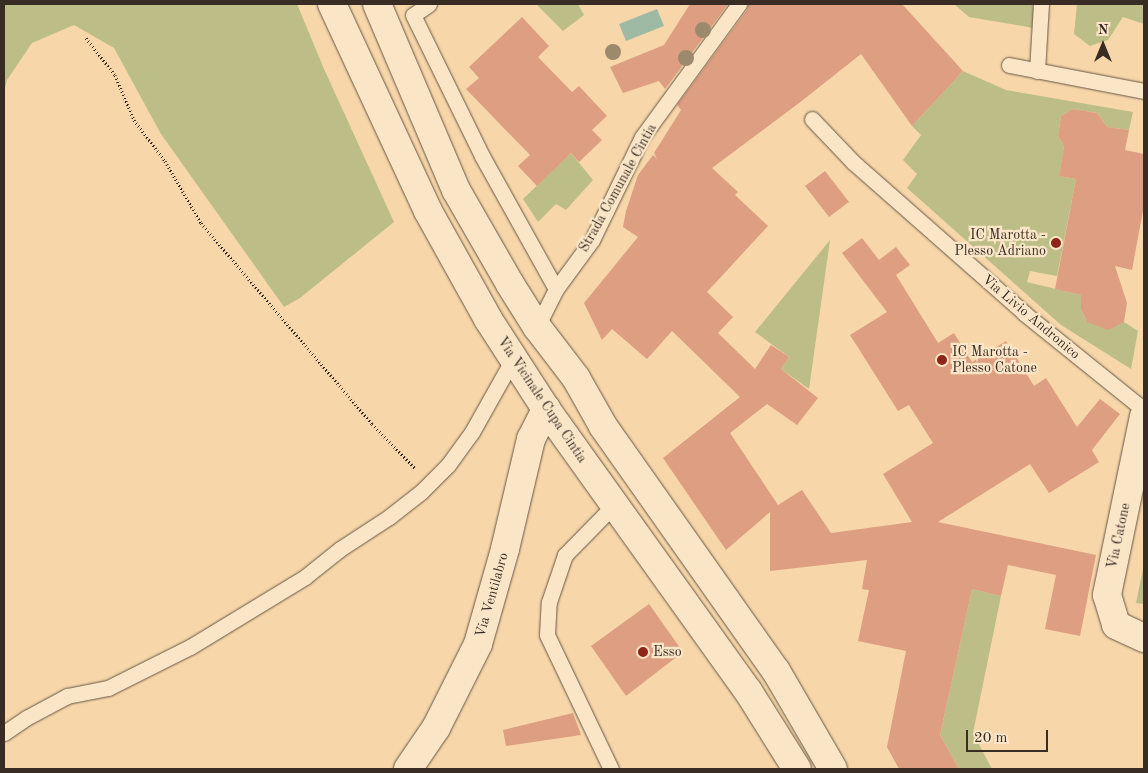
<!DOCTYPE html>
<html>
<head>
<meta charset="utf-8">
<style>
  body { margin:0 }
  #map { position:relative; width:1148px; height:773px; overflow:hidden; background:#f7d7a9; font-family:"Old Standard TT",serif }
  div>[style] { position:absolute }
  [style*='--x'] { left:calc(var(--x)*1px); top:calc(var(--y)*1px); width:calc(var(--w)*1px); rotate:calc(var(--a)*1deg) }
  .green>* { inset:0; background:#bdbe87 }
  .water>* { inset:0; background:#9ebaa4 }
  .building>* { inset:0; background:#dd9e81 }
  .path>* { height:3px; margin-top:-1.5px; transform-origin:0; background:repeating-linear-gradient(90deg,#392c25 0 1px,transparent 0 3.5px) }
  .roads { filter:drop-shadow(0 0 1px #685746) drop-shadow(0 0 1px #685746) }
  .service>* { height:15px; margin:-7.5px; padding:0 7.5px; transform-origin:7.5px; border-radius:7.5px; background:#fae5c7 }
  .minor>* { height:28px; margin:-14px; padding:0 14px; transform-origin:14px; border-radius:14px; background:#fae5c7 }
  .secondary>* { height:28px; margin:-14px; padding:0 14px; transform-origin:14px; border-radius:14px; background:#fae5c7 }
  .trees>* { width:16px; height:16px; margin:-8px; border-radius:50%; background:#9d896b }
  .dots>* { width:14px; height:14px; translate:-50% -50%; box-sizing:border-box; border:2px solid #fae5c7; border-radius:50% }
  span { translate:-50% -50%; white-space:nowrap; text-align:center; line-height:1.15; -webkit-text-stroke:4.5px #fae5c7; paint-order:stroke }
  .street-label { font-size:14px; color:#392c25 }
  .poi-label { font-size:14px; color:#392c25 }
  .right { translate:-100% -50%; text-align:right }
  .left { translate:0 -50%; text-align:left }
  .frame { position:absolute; inset:0; border:5px solid #392c25; pointer-events:none }
  .north { position:absolute; left:1078px; top:20px; width:50px; height:50px; -webkit-text-stroke:4px #fae5c7; paint-order:stroke; rotate:0deg; font-size:14px; font-weight:700; line-height:20px; text-align:center; color:#392c25 }
  .north::after { content:''; display:block; margin:auto; width:18px; height:22px; background:#392c25; clip-path:polygon(50% 0,100% 100%,50% 72%,0 100%) }
  .scale { position:absolute; left:966px; top:730px; width:82px; height:22px; box-sizing:border-box; border:2px solid #392c25; border-top:0; padding-left:6px; font-size:15px; line-height:18px; white-space:nowrap; color:#392c25; -webkit-text-stroke:4px #fae5c7; paint-order:stroke }
</style>
</head>
<body>
<div id="map">
  <div class="green">
    <i style="clip-path:polygon(4px 4px,297px 4px,324px 69px,394px 222px,300px 298px,284px 307px,161px 134px,114px 48px,74px 25px,32px 43px,7px 80px,4px 92px)"></i>
    <i style="clip-path:polygon(536px 4px,578px 4px,584px 15px,563px 31px)"></i>
    <i style="clip-path:polygon(954px 4px,1033px 4px,1034px 28px,969px 17px)"></i>
    <i style="clip-path:polygon(1077px 4px,1144px 4px,1144px 24px,1123px 17px,1108px 40px,1090px 46px,1074px 34px)"></i>
    <i style="clip-path:polygon(963px 71px,1006px 90px,1133px 112px,1129px 130px,1107px 127px,1097px 113px,1073px 109px,1061px 116px,1058px 136px,1064px 146px,1059px 176px,1076px 179px,1057px 276px,1030px 271px,1027px 282px,1081px 295px,1081px 309px,1087px 322px,1124px 322px,1138px 331px,1131px 369px,1061px 325px,907px 188px,917px 174px,903px 160px,921px 135px,912px 126px)"></i>
    <i style="clip-path:polygon(571px 153px,593px 180px,566px 210px,556px 204px,538px 222px,523px 199px)"></i>
    <i style="clip-path:polygon(830px 240px,809px 389px,781px 369px,789px 357px,755px 332px)"></i>
    <i style="clip-path:polygon(1144px 564px,1144px 604px,1136px 603px)"></i>
    <i style="clip-path:polygon(972px 589px,1001px 596px,973px 733px,992px 769px,959px 769px,940px 735px)"></i>
  </div>
  <div class="water">
    <i style="clip-path:polygon(657px 9px,664px 26px,626px 41px,619px 24px)"></i>
  </div>
  <div class="building">
    <i style="clip-path:polygon(690px 4px,728px 4px,665px 89px,659px 81px,623px 93px,610px 67px,664px 45px)"></i>
    <i style="clip-path:polygon(748px 4px,902px 4px,963px 71px,912px 126px,861px 54px,803px 100px,712px 168px,738px 192px,735px 195px,768px 226px,707px 292px,733px 317px,718px 333px,755px 369px,771px 345px,789px 357px,781px 369px,818px 398px,797px 425px,767px 404px,730px 433px,778px 505px,802px 490px,831px 533px,912px 522px,883px 474px,933px 443px,909px 405px,898px 411px,850px 335px,887px 312px,842px 253px,862px 238px,879px 260px,896px 247px,910px 265px,896px 275px,938px 343px,954px 333px,972px 362px,1006px 341px,1034px 386px,1046px 378px,1077px 427px,1100px 399px,1120px 414px,1092px 450px,1099px 462px,1049px 493px,1030px 464px,938px 522px,1096px 555px,1080px 636px,1045px 629px,1056px 575px,1008px 565px,1001px 596px,972px 589px,940px 735px,959px 769px,899px 769px,887px 747px,906px 651px,858px 641px,869px 590px,862px 589px,867px 560px,770px 571px,770px 512px,726px 550px,663px 458px,740px 397px,672px 331px,647px 359px,612px 329px,602px 340px,584px 303px,638px 237px,623px 227px,626px 211px,638px 175px,653px 155px,657px 159px,654px 153px,681px 110px,677px 105px,747px 10px)"></i>
    <i style="clip-path:polygon(522px 17px,549px 46px,538px 57px,572px 92px,579px 86px,607px 116px,592px 130px,602px 140px,579px 162px,571px 153px,537px 186px,518px 166px,530px 155px,466px 89px,479px 78px,469px 67px)"></i>
    <i style="clip-path:polygon(1073px 109px,1097px 113px,1107px 127px,1129px 130px,1125px 150px,1144px 154px,1144px 205px,1132px 270px,1115px 266px,1127px 303px,1124px 322px,1108px 330px,1087px 322px,1081px 309px,1081px 295px,1055px 289px,1076px 179px,1059px 176px,1064px 146px,1058px 136px,1061px 116px)"></i>
    <i style="clip-path:polygon(825px 171px,849px 202px,829px 217px,805px 186px)"></i>
    <i style="clip-path:polygon(649px 604px,683px 652px,626px 696px,591px 646px)"></i>
    <i style="clip-path:polygon(573px 713px,581px 735px,506px 746px,503px 730px)"></i>
  </div>
  <div class="path">
    <i style="--x:86;--y:38;--w:47;--a:51.9"></i>
    <i style="--x:115;--y:75;--w:49;--a:67.1"></i>
    <i style="--x:134;--y:120;--w:51;--a:52.9"></i>
    <i style="--x:165;--y:161;--w:72;--a:59.9"></i>
    <i style="--x:201;--y:223;--w:264;--a:49.6"></i>
    <i style="--x:372;--y:424;--w:62;--a:45.7"></i>
  </div>
  <div class="roads">
    <div class="service">
      <i style="--x:429;--y:4;--w:19;--a:145"></i>
      <i style="--x:413;--y:15;--w:157;--a:63.9"></i>
      <i style="--x:482;--y:156;--w:152;--a:60.9"></i>
      <i style="--x:1009;--y:65;--w:137;--a:10.9"></i>
      <i style="--x:1037;--y:71;--w:67;--a:-86.6"></i>
      <i style="--x:812;--y:119;--w:59;--a:46.4"></i>
      <i style="--x:853;--y:162;--w:228;--a:41.4"></i>
      <i style="--x:1024;--y:313;--w:154;--a:38.9"></i>
      <i style="--x:537;--y:327;--w:42;--a:-63.4"></i>
      <i style="--x:556;--y:289;--w:61;--a:-53.7"></i>
      <i style="--x:592;--y:240;--w:114;--a:-64.1"></i>
      <i style="--x:642;--y:137;--w:165;--a:-53.9"></i>
      <i style="--x:4;--y:733;--w:27;--a:-34"></i>
      <i style="--x:26;--y:718;--w:47;--a:-28.2"></i>
      <i style="--x:67;--y:696;--w:42;--a:-11"></i>
      <i style="--x:108;--y:688;--w:92;--a:-26.6"></i>
      <i style="--x:190;--y:647;--w:135;--a:-31.3"></i>
      <i style="--x:305;--y:577;--w:45;--a:-38.7"></i>
      <i style="--x:340;--y:549;--w:59;--a:-33.1"></i>
      <i style="--x:389;--y:517;--w:41;--a:-38"></i>
      <i style="--x:421;--y:492;--w:38;--a:-45"></i>
      <i style="--x:448;--y:465;--w:41;--a:-54"></i>
      <i style="--x:472;--y:432;--w:84;--a:-60.7"></i>
      <i style="--x:611;--y:769;--w:148;--a:-115.5"></i>
      <i style="--x:547;--y:635;--w:33;--a:-87"></i>
      <i style="--x:549;--y:602;--w:50;--a:-71.2"></i>
      <i style="--x:565;--y:555;--w:70;--a:-45.6"></i>
    </div>
    <div class="minor">
      <i style="--x:1144;--y:416;--w:183;--a:101.7"></i>
      <i style="--x:1107;--y:595;--w:31;--a:73"></i>
      <i style="--x:1116;--y:625;--w:31;--a:25"></i>
      <i style="--x:408;--y:769;--w:50;--a:-55.7"></i>
      <i style="--x:436;--y:728;--w:94;--a:-63.4"></i>
      <i style="--x:478;--y:644;--w:99;--a:-74.1"></i>
      <i style="--x:505;--y:549;--w:113;--a:-76.7"></i>
      <i style="--x:531;--y:439;--w:34;--a:-63"></i>
    </div>
    <div class="secondary">
      <i style="--x:332;--y:4;--w:228;--a:65.1"></i>
      <i style="--x:428;--y:211;--w:124;--a:60.9"></i>
      <i style="--x:488;--y:319;--w:107;--a:57.2"></i>
      <i style="--x:546;--y:409;--w:347;--a:54.4"></i>
      <i style="--x:748;--y:691;--w:92;--a:57.9"></i>
      <i style="--x:377;--y:4;--w:202;--a:67"></i>
      <i style="--x:456;--y:190;--w:108;--a:60.1"></i>
      <i style="--x:510;--y:284;--w:51;--a:57.9"></i>
      <i style="--x:537;--y:327;--w:64;--a:52.6"></i>
      <i style="--x:576;--y:378;--w:55;--a:60.6"></i>
      <i style="--x:603;--y:426;--w:300;--a:54.8"></i>
      <i style="--x:776;--y:671;--w:113;--a:59.8"></i>
    </div>
  </div>
  <div class="trees">
    <i style="left:703px;top:30px"></i>
    <i style="left:613px;top:52px"></i>
    <i style="left:686px;top:58px"></i>
  </div>
  <div class="dots">
    <i style="left:1056px;top:243px;background:#8f2418"></i>
    <i style="left:942px;top:360px;background:#8f2418"></i>
    <i style="left:643px;top:652px;background:#8f2418"></i>
  </div>
  <div class="street-label">
    <span style="left:618px;top:188px;rotate:-61deg">Strada Comunale Cintia</span>
    <span style="left:1031px;top:317px;rotate:40deg">Via Livio Andronico</span>
    <span style="left:542px;top:400px;rotate:56deg">Via Vicinale Cupa Cintia</span>
    <span style="left:1119px;top:536px;rotate:-78deg">Via Catone</span>
    <span style="left:492px;top:595px;rotate:-74deg">Via Ventilabro</span>
  </div>
  <div class="poi-label">
    <span class="right" style="left:1046px;top:243px">IC Marotta -<br>Plesso Adriano</span>
    <span class="left" style="left:952px;top:360px">IC Marotta -<br>Plesso Catone</span>
    <span class="left" style="left:653px;top:652px">Esso</span>
  </div>
  <div class="frame"></div>
  <div class="north">N</div>
  <div class="scale">20 m</div>
</div>
</body>
</html>
